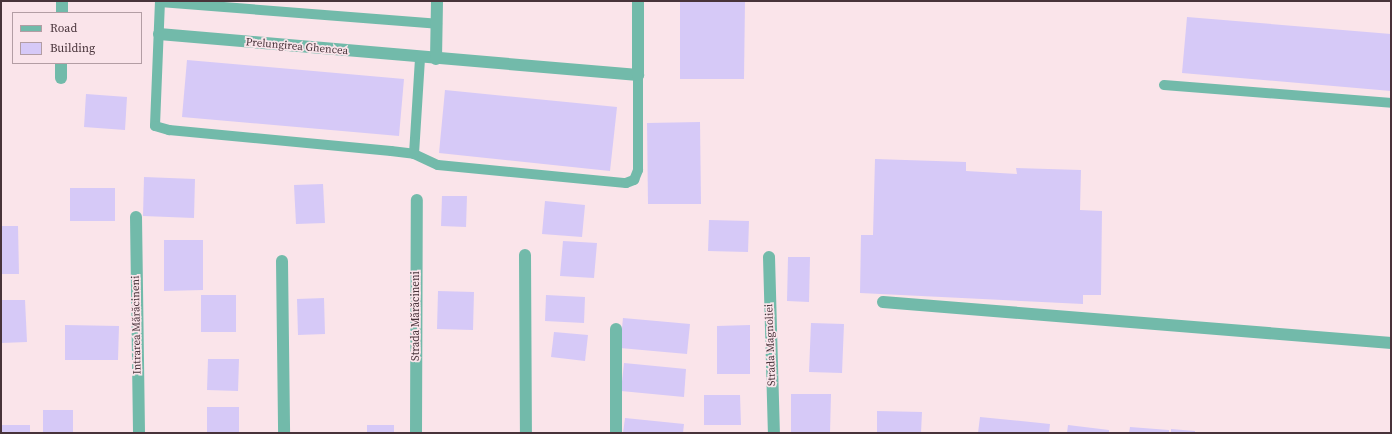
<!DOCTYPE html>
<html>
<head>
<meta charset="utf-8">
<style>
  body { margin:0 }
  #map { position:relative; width:1392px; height:434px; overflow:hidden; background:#fae4ea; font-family:"Source Serif 4",serif }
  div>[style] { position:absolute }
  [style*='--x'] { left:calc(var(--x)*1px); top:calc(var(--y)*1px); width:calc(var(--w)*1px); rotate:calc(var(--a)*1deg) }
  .building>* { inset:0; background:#d6c9f7 }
  .lane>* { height:10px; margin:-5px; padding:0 5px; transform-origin:5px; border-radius:5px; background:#72baaa }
  .street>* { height:12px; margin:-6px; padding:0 6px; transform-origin:6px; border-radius:6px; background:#72baaa }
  span { translate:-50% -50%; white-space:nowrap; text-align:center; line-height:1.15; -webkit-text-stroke:3.5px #fae4ea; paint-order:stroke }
  .street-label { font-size:11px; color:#48333a }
  .frame { position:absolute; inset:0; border:2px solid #48333a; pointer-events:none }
  .legend { position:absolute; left:12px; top:12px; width:130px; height:52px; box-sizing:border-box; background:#fae4ea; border:1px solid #b39da4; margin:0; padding:5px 7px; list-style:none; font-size:12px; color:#48333a }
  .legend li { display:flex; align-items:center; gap:8px; height:20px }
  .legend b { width:20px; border:1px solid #b39da4 }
</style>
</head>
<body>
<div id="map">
  <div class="building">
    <i style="clip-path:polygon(680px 1px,745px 1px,744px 79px,680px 79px)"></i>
    <i style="clip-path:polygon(1187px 17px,1391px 34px,1391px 91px,1182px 73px)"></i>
    <i style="clip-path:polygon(187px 60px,404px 79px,399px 136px,182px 117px)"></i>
    <i style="clip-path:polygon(445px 90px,617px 107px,610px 171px,439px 153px)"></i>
    <i style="clip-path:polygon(86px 94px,127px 97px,125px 130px,84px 127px)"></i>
    <i style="clip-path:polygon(700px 122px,701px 204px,648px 204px,647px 123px)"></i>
    <i style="clip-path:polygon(875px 159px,966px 162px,966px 171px,1017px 174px,1016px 168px,1081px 170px,1080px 210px,1102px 211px,1101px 295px,1083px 295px,1083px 304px,860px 293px,861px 235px,873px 235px)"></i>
    <i style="clip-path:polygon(144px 177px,195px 179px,194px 218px,143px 216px)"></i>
    <i style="clip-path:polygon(323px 184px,325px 223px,296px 224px,294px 185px)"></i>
    <i style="clip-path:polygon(70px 188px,115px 188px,115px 221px,70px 221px)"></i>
    <i style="clip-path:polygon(442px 196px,467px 196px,466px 227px,441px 226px)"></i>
    <i style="clip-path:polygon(545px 201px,585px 205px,582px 237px,542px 234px)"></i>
    <i style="clip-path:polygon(709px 220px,749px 221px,748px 252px,708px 251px)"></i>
    <i style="clip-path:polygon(1px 226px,18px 226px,19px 274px,1px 274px)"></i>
    <i style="clip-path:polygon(164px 240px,203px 240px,203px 290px,164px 291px)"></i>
    <i style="clip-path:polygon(563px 241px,597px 243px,594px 278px,560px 276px)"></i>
    <i style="clip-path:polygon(788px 257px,810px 257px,809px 302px,787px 301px)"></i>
    <i style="clip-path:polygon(438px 291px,474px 292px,473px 330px,437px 329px)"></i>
    <i style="clip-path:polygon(201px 295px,236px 295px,236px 332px,201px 332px)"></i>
    <i style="clip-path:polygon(546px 295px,585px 297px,584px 323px,545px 321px)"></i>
    <i style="clip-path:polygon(324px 298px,325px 334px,298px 335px,297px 299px)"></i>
    <i style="clip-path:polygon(1px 300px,25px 300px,27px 342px,1px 343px)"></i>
    <i style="clip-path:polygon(623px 318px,690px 324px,687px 354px,620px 348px)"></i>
    <i style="clip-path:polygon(811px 323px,844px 324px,842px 373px,809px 372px)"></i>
    <i style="clip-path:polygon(65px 325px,119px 326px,118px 360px,65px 360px)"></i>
    <i style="clip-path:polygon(750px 325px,750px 374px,717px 374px,717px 326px)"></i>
    <i style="clip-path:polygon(554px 332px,588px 335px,585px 361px,551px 357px)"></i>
    <i style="clip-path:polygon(208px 359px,239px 359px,238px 391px,207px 390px)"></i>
    <i style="clip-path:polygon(624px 363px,686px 369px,684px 397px,621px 391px)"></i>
    <i style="clip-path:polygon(791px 394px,831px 394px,830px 433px,791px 433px)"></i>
    <i style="clip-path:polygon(704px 395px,740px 395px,741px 425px,704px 425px)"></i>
    <i style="clip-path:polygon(207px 407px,239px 407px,239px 433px,207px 433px)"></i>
    <i style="clip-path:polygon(43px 410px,73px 410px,73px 433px,43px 433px)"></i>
    <i style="clip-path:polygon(877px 411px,922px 412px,921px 433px,877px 433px)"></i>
    <i style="clip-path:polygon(980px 417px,1050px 424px,1049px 433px,978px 433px)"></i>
    <i style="clip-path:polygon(625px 418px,684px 424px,683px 433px,623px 433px)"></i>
    <i style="clip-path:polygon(1px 425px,30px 425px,30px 433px,1px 433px)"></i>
    <i style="clip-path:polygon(367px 425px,394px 425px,394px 433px,367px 433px)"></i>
    <i style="clip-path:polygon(1068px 425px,1109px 430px,1109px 433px,1067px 433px)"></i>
    <i style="clip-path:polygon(1130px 427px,1169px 430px,1169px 433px,1129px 433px)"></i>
    <i style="clip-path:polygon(1171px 429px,1195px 431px,1195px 433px,1171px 433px)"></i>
  </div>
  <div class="lane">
    <i style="--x:160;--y:1;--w:125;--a:92.3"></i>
    <i style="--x:155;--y:126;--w:15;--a:16"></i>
    <i style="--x:169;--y:130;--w:223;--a:5.4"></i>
    <i style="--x:391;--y:151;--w:23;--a:7"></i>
    <i style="--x:414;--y:154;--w:26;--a:25"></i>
    <i style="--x:438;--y:165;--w:189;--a:5.5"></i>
    <i style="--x:626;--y:183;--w:9;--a:-21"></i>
    <i style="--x:634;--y:180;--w:11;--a:-68"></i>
    <i style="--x:638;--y:170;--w:95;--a:-90"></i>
    <i style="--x:160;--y:2;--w:278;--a:4.5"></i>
    <i style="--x:1164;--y:85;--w:228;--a:4.5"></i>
    <i style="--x:414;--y:154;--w:96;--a:-86.4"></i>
  </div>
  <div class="street">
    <i style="--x:62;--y:13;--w:12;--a:-90"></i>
    <i style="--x:159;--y:34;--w:481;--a:4.9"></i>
    <i style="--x:638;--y:75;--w:74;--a:-90"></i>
    <i style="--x:436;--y:59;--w:58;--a:-89"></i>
    <i style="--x:61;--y:78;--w:15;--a:-90"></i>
    <i style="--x:136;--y:217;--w:216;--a:89.2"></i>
    <i style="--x:525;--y:255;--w:178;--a:89.7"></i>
    <i style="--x:769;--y:257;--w:176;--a:88.4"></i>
    <i style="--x:282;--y:261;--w:172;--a:89.3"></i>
    <i style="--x:883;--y:302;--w:510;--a:4.61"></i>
    <i style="--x:616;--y:329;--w:104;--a:90"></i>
    <i style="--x:416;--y:433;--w:233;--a:-89.8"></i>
  </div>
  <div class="street-label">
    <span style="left:297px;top:47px;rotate:5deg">Prelungirea Ghencea</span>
    <span style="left:416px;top:316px;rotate:-90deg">Strada Mărăcineni</span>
    <span style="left:137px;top:325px;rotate:-91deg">Intrarea Mărăcineni</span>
    <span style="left:771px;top:345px;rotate:-92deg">Strada Magnoliei</span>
  </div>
  <div class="frame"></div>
  <ul class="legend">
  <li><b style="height:5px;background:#72baaa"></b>Road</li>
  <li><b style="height:11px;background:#d6c9f7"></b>Building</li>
  </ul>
</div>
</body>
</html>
